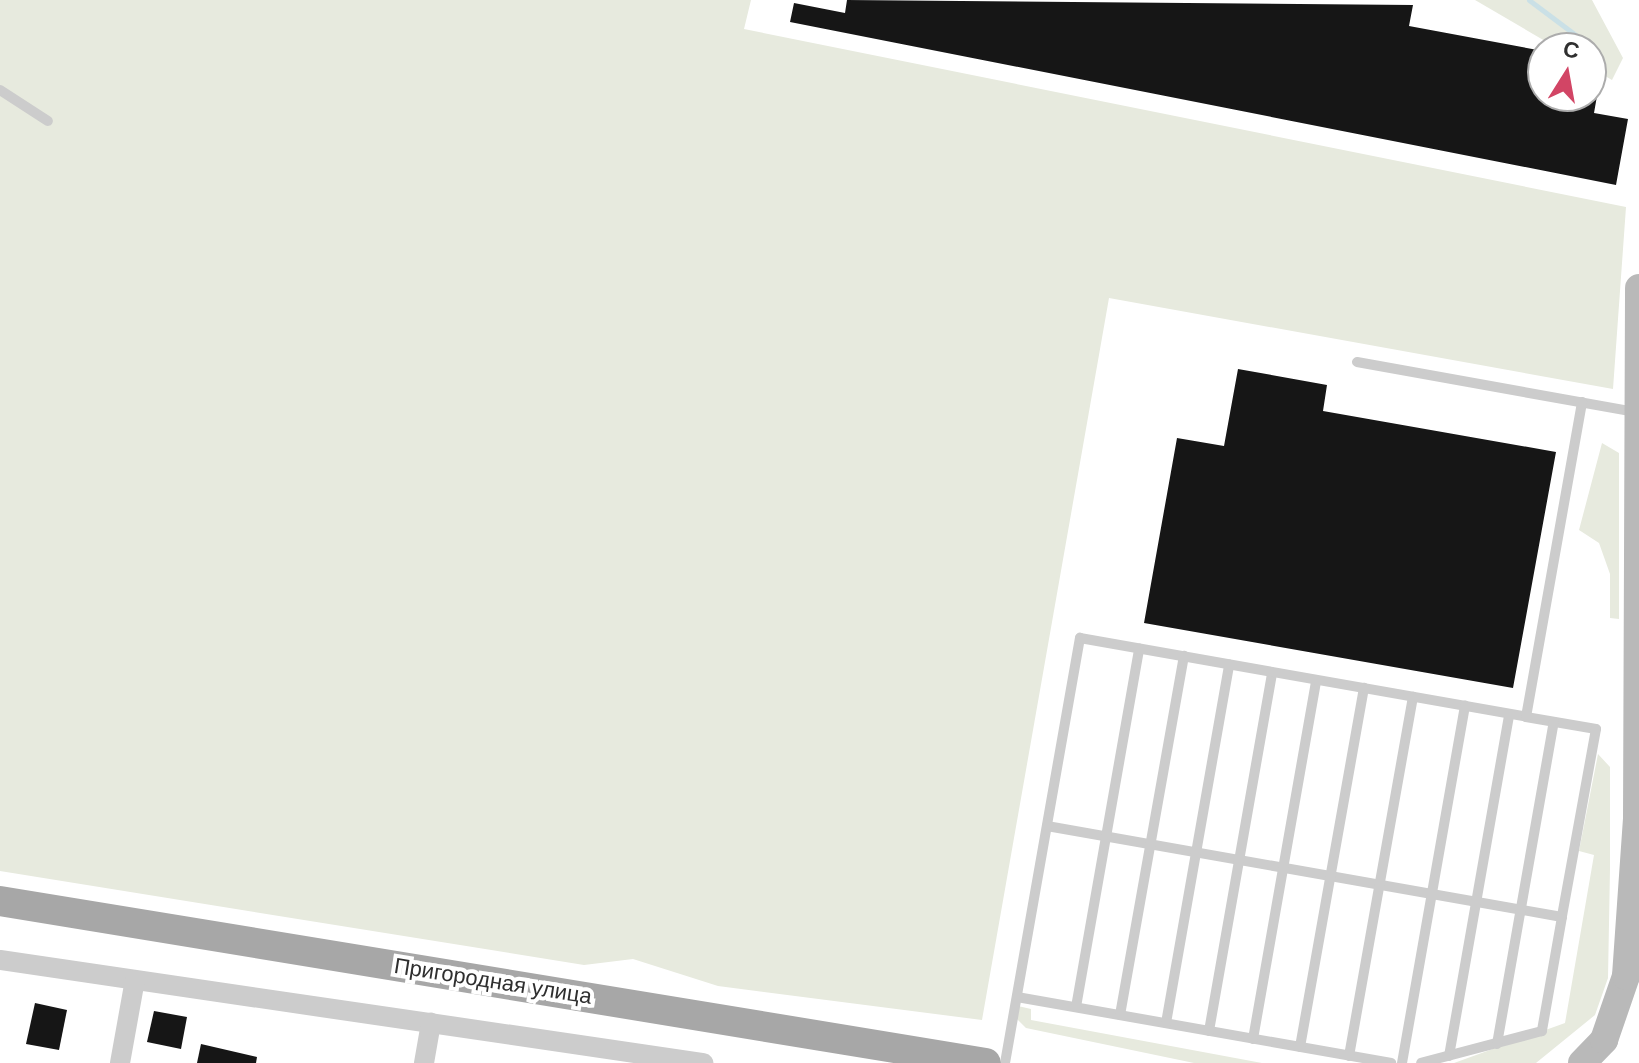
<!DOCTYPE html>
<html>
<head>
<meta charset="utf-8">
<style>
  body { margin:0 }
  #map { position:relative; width:1639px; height:1063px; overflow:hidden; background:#fff; font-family:Arial,sans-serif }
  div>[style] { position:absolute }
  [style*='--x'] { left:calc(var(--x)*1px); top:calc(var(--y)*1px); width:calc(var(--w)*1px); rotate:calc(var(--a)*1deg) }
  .green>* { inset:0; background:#e7eade }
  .stream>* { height:5px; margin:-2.5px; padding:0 2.5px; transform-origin:2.5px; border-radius:2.5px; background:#cae0e6 }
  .building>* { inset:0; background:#161616 }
  .lane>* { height:10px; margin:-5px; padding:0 5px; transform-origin:5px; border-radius:5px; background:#ccc }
  .street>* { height:20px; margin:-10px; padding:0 10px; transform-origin:10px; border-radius:10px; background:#ccc }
  .secondary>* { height:28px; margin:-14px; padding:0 14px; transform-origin:14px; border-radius:14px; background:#b9b9b9 }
  .primary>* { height:30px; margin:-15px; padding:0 15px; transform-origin:15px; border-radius:15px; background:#a7a7a7 }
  span { translate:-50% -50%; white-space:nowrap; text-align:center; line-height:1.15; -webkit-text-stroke:8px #fff; paint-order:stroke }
  .street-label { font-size:22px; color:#2f2f2f }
  .north { position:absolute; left:1527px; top:32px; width:80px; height:80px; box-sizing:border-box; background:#fff; border:2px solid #acacac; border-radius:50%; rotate:11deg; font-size:22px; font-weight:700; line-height:32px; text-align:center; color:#2f2f2f }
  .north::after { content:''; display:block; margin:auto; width:28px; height:36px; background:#d24565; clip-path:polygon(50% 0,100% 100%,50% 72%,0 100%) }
</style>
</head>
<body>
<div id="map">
  <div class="green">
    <i style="clip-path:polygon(0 0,751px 0,744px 29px,1626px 207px,1613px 389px,1109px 298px,982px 1020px,718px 986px,633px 959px,584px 965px,0 871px)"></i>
    <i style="clip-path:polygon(1475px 0,1592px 0,1623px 58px,1612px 80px,1591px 68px,1591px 48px,1557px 48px)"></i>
    <i style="clip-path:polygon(1602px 443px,1619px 453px,1619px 619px,1610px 618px,1610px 574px,1599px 543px,1579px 530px)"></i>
    <i style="clip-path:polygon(1598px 754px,1610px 767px,1610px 869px,1608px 978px,1595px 1015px,1536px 1063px,1454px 1063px,1565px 1023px,1594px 855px,1579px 851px)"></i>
    <i style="clip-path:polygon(1018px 1006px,1031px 1009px,1031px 1020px,1262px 1063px,1194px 1063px,1026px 1028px,1016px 1018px)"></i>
  </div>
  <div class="stream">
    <i style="--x:1529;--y:0;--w:70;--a:36.9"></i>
  </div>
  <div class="building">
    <i style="clip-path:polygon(847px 0,1413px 5px,1409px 26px,1543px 51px,1543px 96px,1597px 96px,1594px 113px,1628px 119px,1616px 185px,790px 22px,794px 3px,845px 13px)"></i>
    <i style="clip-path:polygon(1238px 369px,1327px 385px,1323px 411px,1556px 452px,1513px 688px,1144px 623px,1177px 438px,1224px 446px)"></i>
    <i style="clip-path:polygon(35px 1003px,67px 1010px,59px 1050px,26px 1044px)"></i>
    <i style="clip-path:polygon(154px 1011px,187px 1017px,181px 1049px,147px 1042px)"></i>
    <i style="clip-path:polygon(201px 1044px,257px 1057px,256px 1063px,197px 1063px)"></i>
  </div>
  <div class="lane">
    <i style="--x:0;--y:90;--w:57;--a:32.9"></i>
    <i style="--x:1357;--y:362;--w:282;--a:10.2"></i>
    <i style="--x:1526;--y:717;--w:71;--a:9.7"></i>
    <i style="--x:1596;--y:729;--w:191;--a:100.3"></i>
    <i style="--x:1047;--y:826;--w:523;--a:10.02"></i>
    <i style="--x:1562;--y:917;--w:116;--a:100"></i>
    <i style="--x:1542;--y:1031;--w:125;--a:165.2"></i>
    <i style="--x:1017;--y:997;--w:380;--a:10"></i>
    <i style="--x:1076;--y:1007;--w:364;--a:-80"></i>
    <i style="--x:1120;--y:1015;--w:365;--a:-79.9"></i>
    <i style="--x:1166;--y:1023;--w:364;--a:-80"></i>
    <i style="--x:1209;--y:1031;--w:364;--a:-80"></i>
    <i style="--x:1253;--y:1039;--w:364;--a:-80"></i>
    <i style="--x:1497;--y:1044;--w:327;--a:-80"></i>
    <i style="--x:1300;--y:1047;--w:365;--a:-79.9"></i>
    <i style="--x:1349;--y:1056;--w:365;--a:-79.9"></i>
    <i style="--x:1449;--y:1056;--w:347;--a:-80"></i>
    <i style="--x:1005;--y:1063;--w:432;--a:-80"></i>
    <i style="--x:1080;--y:638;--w:453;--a:10"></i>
    <i style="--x:1526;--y:717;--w:320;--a:-79.9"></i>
    <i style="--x:1402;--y:1063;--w:363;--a:-80"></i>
  </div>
  <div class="street">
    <i style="--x:0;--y:960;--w:711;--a:8.34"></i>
    <i style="--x:120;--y:1063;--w:84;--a:-79.8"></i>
    <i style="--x:424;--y:1063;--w:41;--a:-80.1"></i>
  </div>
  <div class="secondary">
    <i style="--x:1582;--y:1063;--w:32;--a:-46"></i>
    <i style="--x:1604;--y:1040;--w:68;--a:-71"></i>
    <i style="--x:1626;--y:976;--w:158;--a:-86"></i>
    <i style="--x:1637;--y:818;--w:530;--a:-89.78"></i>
  </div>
  <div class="primary">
    <i style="--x:0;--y:901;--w:999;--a:9.33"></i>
  </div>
  <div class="street-label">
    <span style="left:493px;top:981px;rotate:9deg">Пригородная улица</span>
  </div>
  <div class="north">С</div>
</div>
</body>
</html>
